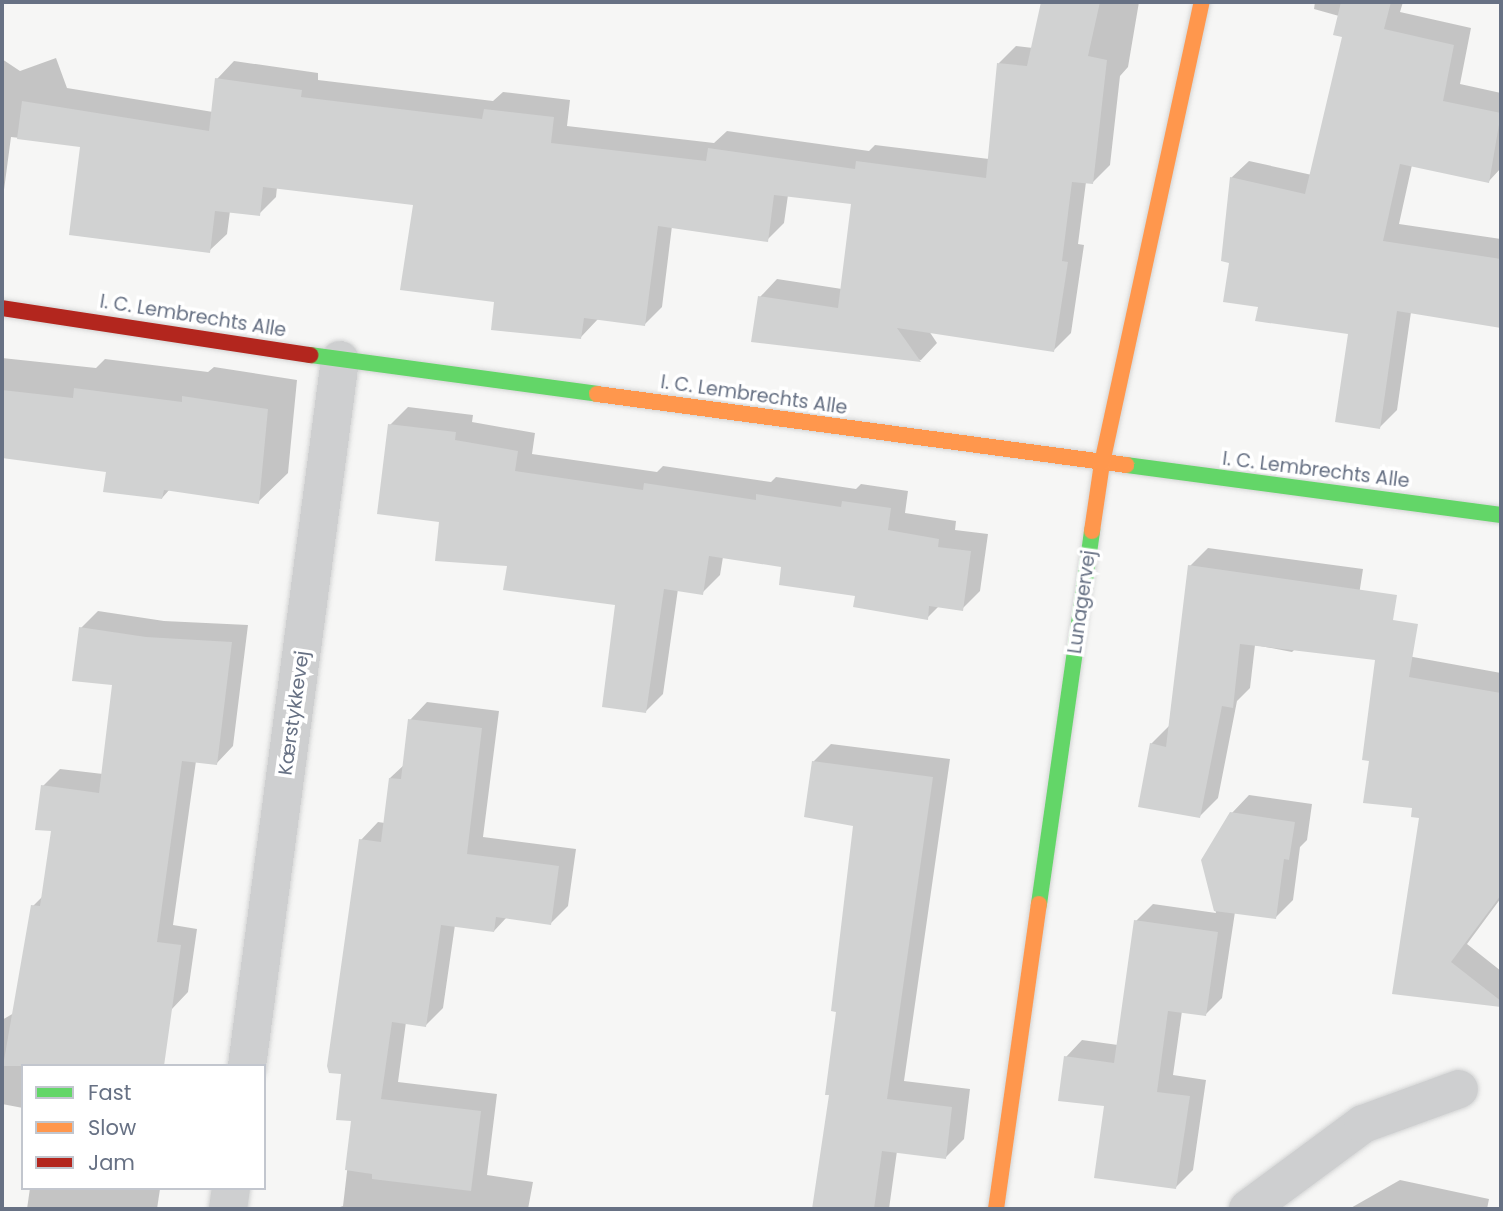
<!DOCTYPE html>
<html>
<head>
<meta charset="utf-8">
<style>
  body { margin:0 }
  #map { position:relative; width:1503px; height:1211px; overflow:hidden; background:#f6f6f5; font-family:Poppins,sans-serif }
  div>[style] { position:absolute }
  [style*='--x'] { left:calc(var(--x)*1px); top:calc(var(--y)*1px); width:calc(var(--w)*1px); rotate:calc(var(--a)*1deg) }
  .shadow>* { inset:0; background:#0003 }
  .building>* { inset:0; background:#d1d2d2 }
  .roads { filter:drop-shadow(0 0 2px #d3d4d4) drop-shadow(0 0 2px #d3d4d4) }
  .street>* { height:38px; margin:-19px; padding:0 19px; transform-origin:19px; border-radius:19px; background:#cecfd0 }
  .fast>* { height:16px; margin:-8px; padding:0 8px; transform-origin:8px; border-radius:8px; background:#63d668 }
  .slow>* { height:16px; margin:-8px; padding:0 8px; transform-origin:8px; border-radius:8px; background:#ff974d }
  .jam>* { height:16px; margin:-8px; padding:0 8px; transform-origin:8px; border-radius:8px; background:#b3261e }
  span { translate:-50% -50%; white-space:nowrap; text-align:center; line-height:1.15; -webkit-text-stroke:7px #fff; paint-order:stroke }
  .street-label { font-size:19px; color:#677184 }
  .frame { position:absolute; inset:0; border:4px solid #677184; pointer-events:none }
  .legend { position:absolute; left:21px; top:1064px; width:245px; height:126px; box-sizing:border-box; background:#fff; border:2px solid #c2c6ce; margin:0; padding:9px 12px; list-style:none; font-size:21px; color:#677184 }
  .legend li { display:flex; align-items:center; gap:14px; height:35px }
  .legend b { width:35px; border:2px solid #c2c6ce }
</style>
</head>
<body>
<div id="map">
  <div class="shadow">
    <i style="clip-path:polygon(1043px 2px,1139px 2px,1128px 67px,1120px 76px,1110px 165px,1093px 182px,1086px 182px,1078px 244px,1084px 245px,1071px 333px,1054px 350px,929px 331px,937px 343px,921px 360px,753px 340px,760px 297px,777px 279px,842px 289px,853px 203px,788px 195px,784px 223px,767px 240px,672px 226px,662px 307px,645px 324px,598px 319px,581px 337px,496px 301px,415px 204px,277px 187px,276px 197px,259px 214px,230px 211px,227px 234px,209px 251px,82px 145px,11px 137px,2px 205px,2px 59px,20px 71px,56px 58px,67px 88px,213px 112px,217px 79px,234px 61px,318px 73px,318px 80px,493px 101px,503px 92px,570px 100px,567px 126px,714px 143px,727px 131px,869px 151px,875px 145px,989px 159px,999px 63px,1016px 46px,1033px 48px)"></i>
    <i style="clip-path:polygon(1315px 2px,1403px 2px,1400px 12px,1471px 28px,1460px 84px,1501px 93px,1501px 168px,1489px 181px,1412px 165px,1399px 224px,1501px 239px,1501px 326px,1411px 312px,1397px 410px,1380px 427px,1350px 332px,1260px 305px,1230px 261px,1231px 178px,1249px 161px,1312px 175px,1344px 36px,1339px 16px,1314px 9px)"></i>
    <i style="clip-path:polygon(2px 358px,96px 368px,105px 359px,208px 372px,214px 367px,297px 380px,288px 473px,258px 502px,170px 489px,162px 498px,108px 470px,2px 456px)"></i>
    <i style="clip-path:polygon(408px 407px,473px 415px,472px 422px,535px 433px,532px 454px,657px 472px,663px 466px,771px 482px,776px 477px,856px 489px,861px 484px,908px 491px,905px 513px,956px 521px,955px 530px,988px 534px,980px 591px,962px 609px,940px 605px,927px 618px,783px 565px,723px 557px,720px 575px,702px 593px,678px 589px,663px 694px,646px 711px,617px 604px,509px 564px,441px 520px,390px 425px)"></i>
    <i style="clip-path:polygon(1208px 548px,1363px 569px,1353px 634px,1298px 646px,1292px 652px,1255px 645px,1250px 688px,1237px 701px,1218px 798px,1200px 816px,1151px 744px,1169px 726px,1190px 566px)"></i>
    <i style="clip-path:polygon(98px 611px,164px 621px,248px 625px,233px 746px,216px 764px,196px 761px,173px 925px,197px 929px,188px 992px,171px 1010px,23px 1066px,23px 1108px,2px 1104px,2px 1020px,14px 1013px,33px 906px,44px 895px,53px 830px,43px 786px,60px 769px,103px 774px,114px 684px,81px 628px)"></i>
    <i style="clip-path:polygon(1402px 655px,1501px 673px,1501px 898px,1467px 944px,1501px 971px,1501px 1005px,1394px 992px,1421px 816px)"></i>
    <i style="clip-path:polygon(427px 702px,499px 711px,483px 837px,576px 849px,568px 906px,551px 923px,507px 917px,494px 931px,455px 925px,443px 1008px,426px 1025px,406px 1022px,398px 1082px,497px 1094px,487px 1175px,533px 1182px,528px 1209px,334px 1209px,343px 1206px,353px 1120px,361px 840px,378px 822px,385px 823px,390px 778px,405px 764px,410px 720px)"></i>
    <i style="clip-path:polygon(831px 744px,950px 759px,904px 1081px,970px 1089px,964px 1139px,946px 1157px,897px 1151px,889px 1209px,814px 1209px,831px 1094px,855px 825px,813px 762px)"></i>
    <i style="clip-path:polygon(1249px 795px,1312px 804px,1307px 840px,1300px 847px,1293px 900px,1275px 918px,1235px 912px,1222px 998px,1205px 1015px,1182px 1011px,1173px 1075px,1206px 1080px,1193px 1170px,1176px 1187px,1066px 1057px,1082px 1040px,1118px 1045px,1136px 921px,1153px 904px,1216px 913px,1203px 860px,1231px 814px)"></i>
    <i style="clip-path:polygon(1400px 1180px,1489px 1199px,1487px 1209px,1349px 1209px)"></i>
    <i style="clip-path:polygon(30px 1188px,157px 1188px,160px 1189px,157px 1209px,27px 1209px)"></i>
  </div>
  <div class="building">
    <i style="clip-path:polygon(1041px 2px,1100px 2px,1088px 56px,1107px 60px,1093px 184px,1072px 182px,1062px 261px,1068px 262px,1054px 352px,897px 328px,921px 362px,751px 342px,758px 296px,838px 308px,851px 204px,774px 195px,768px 242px,658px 226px,645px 326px,584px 318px,581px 339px,491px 330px,494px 302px,400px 290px,413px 205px,263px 187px,260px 216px,215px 211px,210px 253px,69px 235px,80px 147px,17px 139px,22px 101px,209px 131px,215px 78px,302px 90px,301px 97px,482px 119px,484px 109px,554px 117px,551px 143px,706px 161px,708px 148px,855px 169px,856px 161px,986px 178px,997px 63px,1027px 66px)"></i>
    <i style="clip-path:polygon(1341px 2px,1391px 2px,1384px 29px,1454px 45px,1443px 101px,1501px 113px,1489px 183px,1400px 164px,1383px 241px,1501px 259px,1501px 328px,1397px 311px,1380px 429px,1335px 422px,1348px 334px,1255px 321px,1258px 307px,1223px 302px,1229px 263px,1221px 261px,1230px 177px,1305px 194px,1342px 37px,1333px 35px)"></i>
    <i style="clip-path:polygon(74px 388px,182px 402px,182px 396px,268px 409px,259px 504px,164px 490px,162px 499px,103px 492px,106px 472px,2px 458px,2px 390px,73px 398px)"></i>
    <i style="clip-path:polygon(388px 424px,456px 432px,455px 440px,518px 451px,515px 471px,643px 490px,644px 483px,756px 500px,756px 494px,841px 507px,842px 501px,891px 508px,888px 530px,939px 539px,938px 547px,971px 551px,963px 611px,929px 606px,928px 620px,853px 607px,855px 596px,779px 585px,781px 567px,709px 556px,703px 595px,664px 589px,646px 713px,602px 707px,615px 605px,503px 590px,507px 566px,435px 561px,439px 522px,377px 514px)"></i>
    <i style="clip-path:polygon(1188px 565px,1397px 595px,1393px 620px,1418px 624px,1409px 677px,1501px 693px,1501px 895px,1451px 962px,1501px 1001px,1501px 1007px,1392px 994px,1419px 818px,1411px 817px,1412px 808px,1363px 803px,1369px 761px,1362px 760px,1375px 660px,1240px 644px,1233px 708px,1222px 706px,1200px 818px,1138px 807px,1150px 743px,1166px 747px)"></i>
    <i style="clip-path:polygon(79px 627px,146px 637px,232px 642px,217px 765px,182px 761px,157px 942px,181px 945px,164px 1066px,3px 1066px,31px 905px,40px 906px,51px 831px,35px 830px,41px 785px,99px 793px,112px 685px,72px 681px)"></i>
    <i style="clip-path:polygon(408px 719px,482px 728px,467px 854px,559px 866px,551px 925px,496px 917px,494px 932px,441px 925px,426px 1027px,392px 1022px,381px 1099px,481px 1111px,471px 1191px,372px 1179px,372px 1174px,345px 1170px,351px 1121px,336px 1120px,341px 1074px,329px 1073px,327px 1066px,359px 839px,381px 842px,389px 778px,401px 779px)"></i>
    <i style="clip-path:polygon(812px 761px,933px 777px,887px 1099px,952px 1107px,946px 1159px,882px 1151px,874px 1209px,812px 1209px,829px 1095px,825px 1095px,836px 1012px,831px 1011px,853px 826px,804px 817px)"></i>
    <i style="clip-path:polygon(1230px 812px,1295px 822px,1289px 860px,1284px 859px,1276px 919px,1214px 911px,1201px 860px)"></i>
    <i style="clip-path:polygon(1134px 920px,1218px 932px,1206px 1016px,1168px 1011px,1157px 1092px,1190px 1096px,1176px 1189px,1094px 1178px,1104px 1106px,1058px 1101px,1064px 1056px,1114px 1063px)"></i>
  </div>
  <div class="roads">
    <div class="street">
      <i style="--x:247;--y:1066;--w:712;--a:-82.5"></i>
      <i style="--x:228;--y:1209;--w:21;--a:-82"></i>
      <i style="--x:1248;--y:1209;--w:143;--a:-36.5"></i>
      <i style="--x:1363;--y:1124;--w:102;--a:-20"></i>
    </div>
    <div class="fast">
      <i style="--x:310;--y:355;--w:290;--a:7.7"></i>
      <i style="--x:1126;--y:465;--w:378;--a:7.6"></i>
      <i style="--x:1039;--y:904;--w:377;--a:-81.9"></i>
    </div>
    <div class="slow">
      <i style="--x:597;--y:394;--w:534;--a:7.64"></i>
      <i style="--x:1092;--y:531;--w:69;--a:-81.6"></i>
      <i style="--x:1102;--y:463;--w:472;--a:-77.8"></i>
      <i style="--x:996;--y:1209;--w:308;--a:-82"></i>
    </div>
    <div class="jam">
      <i style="--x:2;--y:308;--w:312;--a:8.7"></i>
    </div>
  </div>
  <div class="street-label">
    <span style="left:193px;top:316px;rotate:9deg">I. C. Lembrechts Alle</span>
    <span style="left:754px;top:395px;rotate:8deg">I. C. Lembrechts Alle</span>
    <span style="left:1316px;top:470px;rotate:7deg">I. C. Lembrechts Alle</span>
    <span style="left:1082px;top:602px;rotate:-82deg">Lunagervej</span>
    <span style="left:294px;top:713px;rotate:-82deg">Kærstykkevej</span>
  </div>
  <div class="frame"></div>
  <ul class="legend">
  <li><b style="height:9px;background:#63d668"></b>Fast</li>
  <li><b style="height:9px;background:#ff974d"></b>Slow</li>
  <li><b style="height:9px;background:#b3261e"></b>Jam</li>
  </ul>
</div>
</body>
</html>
